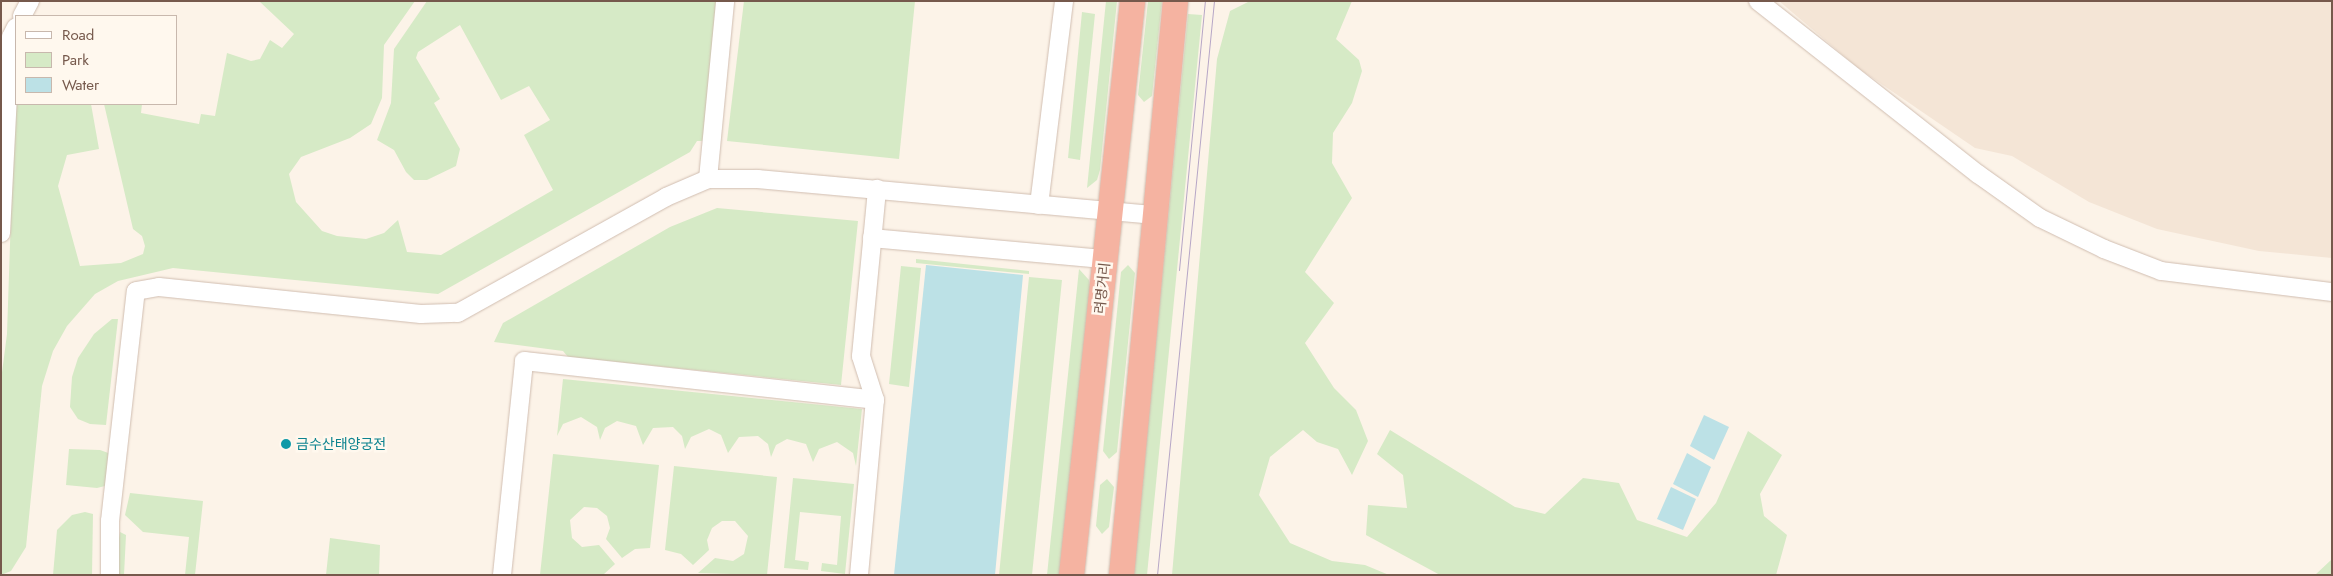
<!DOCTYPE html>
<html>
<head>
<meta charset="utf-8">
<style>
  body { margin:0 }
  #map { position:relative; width:2333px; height:576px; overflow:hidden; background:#fcf3e8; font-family:Jost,"Noto Sans KR",sans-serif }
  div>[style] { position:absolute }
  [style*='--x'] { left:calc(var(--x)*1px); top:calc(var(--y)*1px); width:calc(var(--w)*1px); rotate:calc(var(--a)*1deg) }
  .residential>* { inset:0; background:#f4e5d6 }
  .green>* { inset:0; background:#d6eac6 }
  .water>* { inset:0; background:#bce1e6 }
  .roads { filter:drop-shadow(0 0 1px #d0bdb0) drop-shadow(0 0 1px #d0bdb0) }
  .minor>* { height:18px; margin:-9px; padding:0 9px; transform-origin:9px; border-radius:9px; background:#fff }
  .highway>* { height:25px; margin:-12.5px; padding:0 12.5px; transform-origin:12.5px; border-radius:12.5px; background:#f5b3a1 }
  .tram>* { height:1px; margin:-0.5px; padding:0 0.5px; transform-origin:0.5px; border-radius:0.5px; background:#b6a6c6 }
  .dots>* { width:14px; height:14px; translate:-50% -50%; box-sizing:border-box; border:2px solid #fff8ee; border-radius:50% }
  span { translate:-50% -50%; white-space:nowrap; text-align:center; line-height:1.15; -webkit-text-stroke:5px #fff8ee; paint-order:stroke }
  .street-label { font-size:14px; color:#76594c }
  .culture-label { font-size:14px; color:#0d838f }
  .left { translate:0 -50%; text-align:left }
  .frame { position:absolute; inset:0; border:2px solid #76594c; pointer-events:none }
  .legend { position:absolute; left:15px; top:15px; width:162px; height:90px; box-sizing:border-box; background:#fff8ee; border:1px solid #c8b8ad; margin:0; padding:6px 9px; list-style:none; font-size:15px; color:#76594c }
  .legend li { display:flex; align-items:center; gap:10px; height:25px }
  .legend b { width:25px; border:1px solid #c8b8ad }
</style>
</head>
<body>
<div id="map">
  <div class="residential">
    <i style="clip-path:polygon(1779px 1px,2332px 1px,2332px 258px,2259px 251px,2157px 229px,2089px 202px,2012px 156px,1975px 148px,1858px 68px)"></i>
  </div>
  <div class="green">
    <i style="clip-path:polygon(259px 1px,415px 1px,384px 45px,382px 98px,371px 124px,350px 138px,301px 157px,289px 174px,296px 202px,322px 231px,337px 236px,366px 239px,384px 233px,398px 220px,407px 252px,441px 255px,553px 190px,524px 135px,550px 120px,529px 86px,501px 100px,460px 25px,418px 52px,416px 58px,440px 99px,434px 103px,460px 149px,456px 166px,427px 180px,414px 180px,406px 172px,394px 150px,377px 140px,391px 103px,394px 49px,427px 1px,720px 1px,705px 141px,697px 141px,690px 152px,438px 294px,173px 268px,118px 281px,95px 294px,67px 326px,53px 351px,42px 386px,26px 547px,11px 571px,1px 575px,1px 380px,7px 334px,15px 95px,16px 104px,91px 104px,99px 149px,67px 155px,58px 186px,80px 266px,121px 263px,143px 254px,145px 246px,142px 236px,133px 229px,104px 104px,142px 104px,141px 113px,199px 124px,201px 114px,215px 116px,227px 53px,251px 61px,260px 59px,270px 40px,282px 48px,294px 34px)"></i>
    <i style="clip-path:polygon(744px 1px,915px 1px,899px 159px,727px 141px)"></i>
    <i style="clip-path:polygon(1106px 1px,1117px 1px,1100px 170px,1097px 180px,1087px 188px)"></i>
    <i style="clip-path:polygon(1148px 1px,1162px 1px,1152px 96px,1144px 102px,1138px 95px)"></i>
    <i style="clip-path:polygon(1250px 1px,1352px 1px,1336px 39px,1359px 60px,1362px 71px,1352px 103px,1333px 133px,1332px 163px,1352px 198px,1305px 272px,1334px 303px,1305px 343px,1334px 388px,1356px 410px,1368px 441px,1352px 475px,1338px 449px,1317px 442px,1303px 430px,1270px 457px,1259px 495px,1290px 543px,1332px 561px,1365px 565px,1389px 575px,1172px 575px,1217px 59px,1230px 11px)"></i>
    <i style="clip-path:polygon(1082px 12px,1095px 14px,1080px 160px,1068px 158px)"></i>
    <i style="clip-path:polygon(1188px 14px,1202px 15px,1147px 575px,1133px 575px)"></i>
    <i style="clip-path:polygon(717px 208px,858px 221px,841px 385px,568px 357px,563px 351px,494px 342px,503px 323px,670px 227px)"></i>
    <i style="clip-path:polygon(916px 259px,1029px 271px,1029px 274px,916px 263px)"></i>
    <i style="clip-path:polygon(1128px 265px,1135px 273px,1117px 452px,1109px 459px,1103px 451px,1121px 272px)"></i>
    <i style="clip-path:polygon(901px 266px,921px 268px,909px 387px,889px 384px)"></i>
    <i style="clip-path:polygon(1079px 269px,1089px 280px,1090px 287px,1060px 575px,1047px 575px)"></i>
    <i style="clip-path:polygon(1029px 277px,1062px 280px,1032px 575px,999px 575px)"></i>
    <i style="clip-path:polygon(112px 319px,118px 319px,106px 425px,90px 424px,78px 419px,70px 407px,72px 377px,78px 358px,94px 334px)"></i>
    <i style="clip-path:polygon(563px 379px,862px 409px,856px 466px,853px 453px,837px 442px,819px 449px,813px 462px,806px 444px,787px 439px,776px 445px,771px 457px,768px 444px,758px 436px,739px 437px,728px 453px,721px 435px,709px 429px,691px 437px,685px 449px,682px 436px,673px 427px,653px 428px,643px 445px,636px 426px,617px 421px,605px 428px,600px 440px,597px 427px,581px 417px,563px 424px,557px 436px)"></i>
    <i style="clip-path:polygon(1390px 430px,1515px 507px,1545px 514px,1583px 478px,1619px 483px,1637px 520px,1687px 537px,1716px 503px,1748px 431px,1782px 455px,1760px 494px,1764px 516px,1787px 535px,1776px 575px,1440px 575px,1366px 535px,1368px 505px,1407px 508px,1403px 475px,1377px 454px)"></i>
    <i style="clip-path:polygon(69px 449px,100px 450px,111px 454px,109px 485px,97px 488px,66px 485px)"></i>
    <i style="clip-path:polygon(553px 454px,659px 465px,650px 548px,635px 549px,622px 558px,606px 539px,610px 528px,607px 516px,597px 508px,584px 507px,570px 520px,572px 538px,582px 547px,599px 545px,615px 564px,603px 575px,540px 575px)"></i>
    <i style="clip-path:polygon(674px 466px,777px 477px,767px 575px,698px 573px,715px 558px,733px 561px,744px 554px,748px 536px,735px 521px,722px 521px,712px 528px,707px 540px,709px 550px,693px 565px,681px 554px,665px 550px)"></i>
    <i style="clip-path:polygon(793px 478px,854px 484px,845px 574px,821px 571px,822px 563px,837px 565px,841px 516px,800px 512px,795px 560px,809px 562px,808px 570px,784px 568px)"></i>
    <i style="clip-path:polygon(1107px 479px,1114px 487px,1109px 527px,1102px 534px,1096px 526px,1100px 485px)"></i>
    <i style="clip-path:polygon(130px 493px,203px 501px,195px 575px,185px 575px,189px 537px,143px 532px,125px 515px)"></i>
    <i style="clip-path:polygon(85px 512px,93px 514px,92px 575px,53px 575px,57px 530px,72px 515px)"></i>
    <i style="clip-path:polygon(120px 532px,126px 535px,124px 575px,117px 575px,115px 563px)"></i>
    <i style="clip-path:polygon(330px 538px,380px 545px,379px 575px,326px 575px)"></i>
    <i style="clip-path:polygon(2332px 550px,2332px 575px,2315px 575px,2331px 560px)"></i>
  </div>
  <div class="water">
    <i style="clip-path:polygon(926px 265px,1023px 275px,995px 575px,894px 575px)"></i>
    <i style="clip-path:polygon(1704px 415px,1729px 427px,1714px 460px,1690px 446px)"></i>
    <i style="clip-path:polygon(1687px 453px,1711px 467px,1698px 497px,1673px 484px)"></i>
    <i style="clip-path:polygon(1671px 487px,1696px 499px,1683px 530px,1657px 519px)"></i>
  </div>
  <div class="roads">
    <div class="minor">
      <i style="--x:1758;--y:1;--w:280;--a:38.2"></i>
      <i style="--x:1978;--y:174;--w:76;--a:35.4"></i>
      <i style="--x:2040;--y:218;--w:71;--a:25.8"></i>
      <i style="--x:2104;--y:249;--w:61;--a:21.1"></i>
      <i style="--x:2161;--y:271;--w:172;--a:7"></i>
      <i style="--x:22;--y:16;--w:17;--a:-62"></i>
      <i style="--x:708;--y:179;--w:179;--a:-84.5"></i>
      <i style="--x:1039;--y:205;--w:206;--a:-83"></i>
      <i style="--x:1;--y:233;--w:196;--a:-87.1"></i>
      <i style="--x:11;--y:37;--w:11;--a:-63"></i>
      <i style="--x:872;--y:238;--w:234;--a:5.2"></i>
      <i style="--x:110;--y:575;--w:54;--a:-90"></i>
      <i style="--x:110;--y:521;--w:231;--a:-83.6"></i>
      <i style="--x:136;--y:291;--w:23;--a:-10"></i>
      <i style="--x:159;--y:287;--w:263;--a:5.9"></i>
      <i style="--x:421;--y:314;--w:37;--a:-2"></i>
      <i style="--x:458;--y:313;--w:238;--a:-29.1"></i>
      <i style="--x:666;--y:197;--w:46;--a:-23.2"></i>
      <i style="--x:708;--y:179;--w:50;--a:0"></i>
      <i style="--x:758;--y:179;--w:398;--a:5.2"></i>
      <i style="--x:502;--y:575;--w:215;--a:-84.1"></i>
      <i style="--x:524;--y:361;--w:353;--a:6.3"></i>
      <i style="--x:859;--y:575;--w:176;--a:-84.8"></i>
      <i style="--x:875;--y:400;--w:46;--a:-107.7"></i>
      <i style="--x:861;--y:356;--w:168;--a:-84.5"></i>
    </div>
    <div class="highway">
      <i style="--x:1071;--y:575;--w:577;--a:-83.93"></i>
      <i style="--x:1121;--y:575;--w:577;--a:-84.63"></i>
    </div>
  </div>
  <div class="tram">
    <i style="--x:1179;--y:270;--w:270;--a:-84.5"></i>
    <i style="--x:1157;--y:575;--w:577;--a:-84.33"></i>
  </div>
  <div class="dots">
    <i style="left:286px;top:444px;background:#0f9aa8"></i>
  </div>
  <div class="street-label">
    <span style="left:1102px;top:288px;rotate:-84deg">려명거리</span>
  </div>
  <div class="culture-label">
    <span class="left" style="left:296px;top:444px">금수산태양궁전</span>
  </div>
  <div class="frame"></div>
  <ul class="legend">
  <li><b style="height:6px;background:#fff"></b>Road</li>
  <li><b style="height:14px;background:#d6eac6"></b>Park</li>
  <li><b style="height:14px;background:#bce1e6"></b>Water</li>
  </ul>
</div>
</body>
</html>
